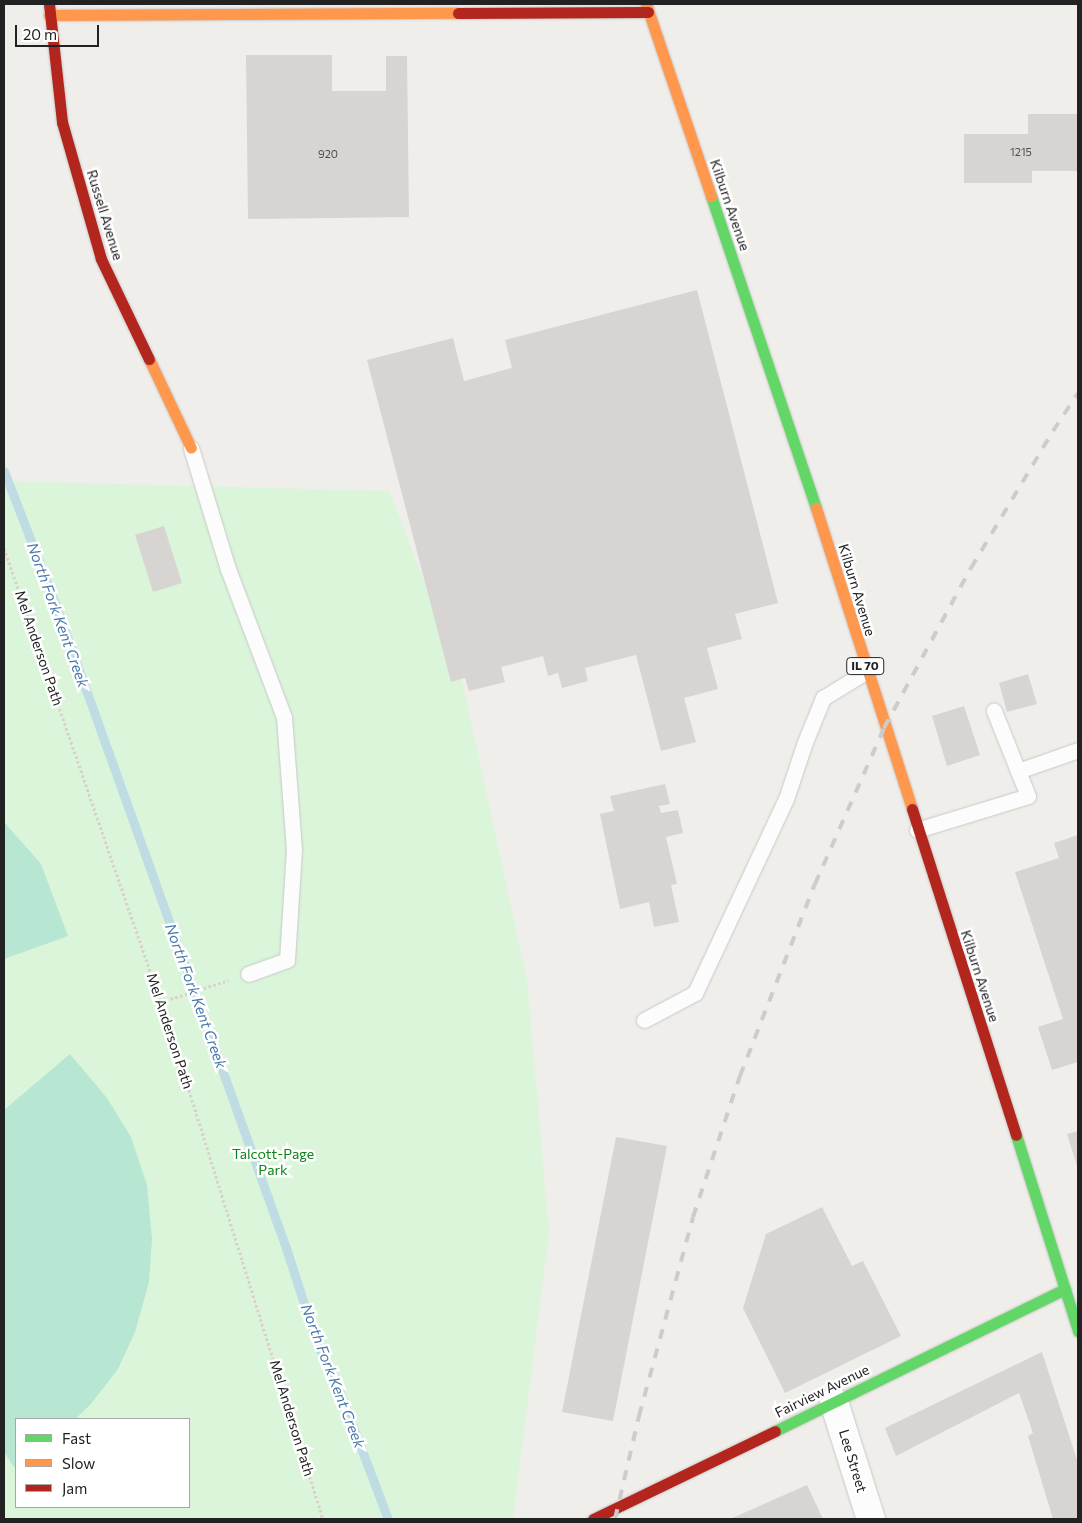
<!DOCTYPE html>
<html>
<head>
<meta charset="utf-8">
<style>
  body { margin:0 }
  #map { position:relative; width:1082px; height:1523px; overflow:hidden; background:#f0eeeb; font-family:Commissioner,sans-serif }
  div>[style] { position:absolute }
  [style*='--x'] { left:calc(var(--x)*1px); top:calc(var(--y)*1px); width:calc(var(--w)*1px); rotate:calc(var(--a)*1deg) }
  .park>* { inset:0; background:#daf5da }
  .pitch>* { inset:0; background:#b7e6d2 }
  .stream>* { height:9px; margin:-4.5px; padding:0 4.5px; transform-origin:4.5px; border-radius:4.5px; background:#bfdbe3 }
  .building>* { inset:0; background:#d7d4d2 }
  .path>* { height:3px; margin-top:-1.5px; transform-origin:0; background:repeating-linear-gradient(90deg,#dccecd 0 2.5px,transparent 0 5px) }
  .roads { filter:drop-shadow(0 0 1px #c9c8c7) drop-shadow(0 0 1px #c9c8c7) }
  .lane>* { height:15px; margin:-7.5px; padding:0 7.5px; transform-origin:7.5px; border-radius:7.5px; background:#fdfcfc }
  .street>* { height:28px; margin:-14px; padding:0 14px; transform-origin:14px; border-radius:14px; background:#fdfcfc }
  .fast>* { height:11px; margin:-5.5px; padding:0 5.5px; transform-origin:5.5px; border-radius:5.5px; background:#63d668 }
  .slow>* { height:11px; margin:-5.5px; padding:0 5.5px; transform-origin:5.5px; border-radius:5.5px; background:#ff974d }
  .jam>* { height:11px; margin:-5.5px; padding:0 5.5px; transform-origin:5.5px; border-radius:5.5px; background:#b3261e }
  .rail>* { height:4px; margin-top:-2px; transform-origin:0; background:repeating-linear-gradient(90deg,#ccc 0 10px,transparent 0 20px) }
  span { translate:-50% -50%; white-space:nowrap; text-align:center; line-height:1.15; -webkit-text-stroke:5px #fff; paint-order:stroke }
  .number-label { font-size:11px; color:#4f4e4e }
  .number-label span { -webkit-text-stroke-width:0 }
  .shield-label span { padding:1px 4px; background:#fff; border:1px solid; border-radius:4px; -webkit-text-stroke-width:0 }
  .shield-label { font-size:12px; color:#222; font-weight:700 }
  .street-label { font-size:14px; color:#222 }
  .park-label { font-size:14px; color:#0c8416 }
  .water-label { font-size:15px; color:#4a7aab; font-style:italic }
  .frame { position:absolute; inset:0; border:5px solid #222; pointer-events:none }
  .legend { position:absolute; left:15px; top:1418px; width:175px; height:90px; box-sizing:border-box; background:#fff; border:1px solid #a7a7a7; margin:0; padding:6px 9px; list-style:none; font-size:15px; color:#222 }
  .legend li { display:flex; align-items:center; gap:10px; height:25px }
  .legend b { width:25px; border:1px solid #a7a7a7 }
  .scale { position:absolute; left:15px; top:25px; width:84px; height:22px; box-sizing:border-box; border:2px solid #222; border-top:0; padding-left:6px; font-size:15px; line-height:18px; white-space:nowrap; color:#222; -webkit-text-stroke:4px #fff; paint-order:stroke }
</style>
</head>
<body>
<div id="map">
  <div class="park">
    <i style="clip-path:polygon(evenodd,4px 481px,389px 491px,461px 676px,527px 980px,549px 1232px,513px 1519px,4px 1519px,4px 481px,16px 1419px,189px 1419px,189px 1507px,16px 1507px,16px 1419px)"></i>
  </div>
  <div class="pitch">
    <i style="clip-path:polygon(4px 822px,41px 864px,68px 936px,4px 959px)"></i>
    <i style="clip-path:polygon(70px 1054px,107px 1098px,131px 1137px,147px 1185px,152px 1239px,149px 1282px,135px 1332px,118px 1369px,90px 1405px,75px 1419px,16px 1419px,16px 1470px,4px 1452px,4px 1110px)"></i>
  </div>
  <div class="stream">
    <i style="--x:4;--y:471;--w:145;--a:68.9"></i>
    <i style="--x:56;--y:606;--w:682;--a:70.29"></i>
    <i style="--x:286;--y:1248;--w:104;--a:72.1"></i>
    <i style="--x:318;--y:1347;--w:26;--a:59"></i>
    <i style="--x:331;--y:1369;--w:160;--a:69.2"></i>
  </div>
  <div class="building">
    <i style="clip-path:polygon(246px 55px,332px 55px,332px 91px,386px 91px,386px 56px,407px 56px,409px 217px,248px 219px)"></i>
    <i style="clip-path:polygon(1028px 114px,1078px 114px,1078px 171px,1032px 171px,1032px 183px,964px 183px,964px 134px,1028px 134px)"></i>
    <i style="clip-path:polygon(697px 290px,778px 603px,735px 614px,742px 639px,707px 648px,718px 689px,684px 698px,696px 742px,661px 751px,636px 655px,585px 668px,588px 681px,562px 688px,558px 673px,548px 676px,543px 656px,501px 667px,505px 682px,469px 691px,465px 678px,451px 682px,367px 360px,453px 338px,464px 381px,512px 368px,505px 340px)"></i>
    <i style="clip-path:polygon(164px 526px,182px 583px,153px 592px,135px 535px)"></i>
    <i style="clip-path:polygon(1028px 674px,1037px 704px,1007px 712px,999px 683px)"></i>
    <i style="clip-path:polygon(964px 706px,980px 755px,947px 766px,932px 716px)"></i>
    <i style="clip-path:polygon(665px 784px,670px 804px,659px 806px,661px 813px,678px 810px,683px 833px,666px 837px,677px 884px,671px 885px,679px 922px,654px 927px,649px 902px,620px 909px,600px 814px,614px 811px,610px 796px)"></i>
    <i style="clip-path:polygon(1078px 835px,1078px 1062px,1052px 1070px,1038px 1027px,1063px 1019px,1015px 872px,1059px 858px,1054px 843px)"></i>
    <i style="clip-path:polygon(1078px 1131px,1078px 1169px,1067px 1134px)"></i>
    <i style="clip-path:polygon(616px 1137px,667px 1146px,613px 1421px,562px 1412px)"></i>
    <i style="clip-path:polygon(822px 1207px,852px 1266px,863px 1261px,901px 1336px,785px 1393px,743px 1308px,766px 1234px)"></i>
    <i style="clip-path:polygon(1042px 1352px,1078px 1463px,1078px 1519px,1053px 1519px,1028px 1436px,1033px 1433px,1019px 1393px,896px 1456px,885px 1428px)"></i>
    <i style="clip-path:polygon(807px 1485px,823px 1519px,730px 1519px)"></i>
  </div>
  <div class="path">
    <i style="--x:4;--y:548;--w:503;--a:70.95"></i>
    <i style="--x:168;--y:1023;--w:520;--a:72.65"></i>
    <i style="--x:161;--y:1002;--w:71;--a:-17.9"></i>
  </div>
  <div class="roads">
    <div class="lane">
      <i style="--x:191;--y:448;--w:127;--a:73"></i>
      <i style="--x:228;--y:569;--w:158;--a:69.3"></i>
      <i style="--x:284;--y:717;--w:132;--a:85.7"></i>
      <i style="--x:294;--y:849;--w:111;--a:93.6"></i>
      <i style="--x:287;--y:960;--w:41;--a:160.3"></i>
      <i style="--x:1018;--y:771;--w:64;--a:-19.3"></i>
      <i style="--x:917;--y:830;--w:116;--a:-17"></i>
      <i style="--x:1028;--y:796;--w:92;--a:-111.8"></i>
      <i style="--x:644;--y:1020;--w:58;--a:-27.9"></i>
      <i style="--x:695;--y:993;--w:214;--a:-64.9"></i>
      <i style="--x:786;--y:799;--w:60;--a:-71.6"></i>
      <i style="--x:805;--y:742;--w:48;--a:-67.8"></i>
      <i style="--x:823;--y:698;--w:52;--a:-31.5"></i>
    </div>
    <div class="street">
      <i style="--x:834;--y:1402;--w:123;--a:72.5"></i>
    </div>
    <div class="fast">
      <i style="--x:711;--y:196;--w:329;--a:71.4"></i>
      <i style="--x:1016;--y:1135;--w:206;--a:72.4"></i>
      <i style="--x:775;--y:1431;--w:323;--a:-26.1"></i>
    </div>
    <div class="slow">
      <i style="--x:646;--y:4;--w:203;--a:71.3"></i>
      <i style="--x:49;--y:15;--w:409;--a:-0.3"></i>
      <i style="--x:149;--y:359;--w:98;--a:64.7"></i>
      <i style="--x:816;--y:508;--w:316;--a:72.3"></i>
    </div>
    <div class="jam">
      <i style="--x:49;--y:4;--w:119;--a:83.7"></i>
      <i style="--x:62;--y:122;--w:142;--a:74.1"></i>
      <i style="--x:101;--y:259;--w:111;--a:64.4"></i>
      <i style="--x:458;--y:13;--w:190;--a:-0.3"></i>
      <i style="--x:912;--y:809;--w:342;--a:72.3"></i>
      <i style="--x:593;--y:1519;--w:202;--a:-25.8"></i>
    </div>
  </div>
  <div class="rail">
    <i style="--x:615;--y:1519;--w:106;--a:-76.9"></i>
    <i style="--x:639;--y:1416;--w:206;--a:-74.8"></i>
    <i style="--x:693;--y:1217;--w:149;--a:-71.6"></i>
    <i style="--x:740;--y:1076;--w:206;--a:-68.7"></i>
    <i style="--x:815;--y:884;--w:171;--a:-66.1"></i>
    <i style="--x:884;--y:728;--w:182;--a:-61.5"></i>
    <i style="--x:971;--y:568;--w:160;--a:-59.1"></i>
    <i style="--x:1053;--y:431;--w:45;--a:-56.7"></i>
  </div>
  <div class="number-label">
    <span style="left:1021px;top:152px">1215</span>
    <span style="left:328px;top:154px">920</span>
  </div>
  <div class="shield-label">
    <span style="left:865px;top:666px">IL 70</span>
  </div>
  <div class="street-label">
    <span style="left:730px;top:205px;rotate:71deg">Kilburn Avenue</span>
    <span style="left:105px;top:215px;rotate:73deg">Russell Avenue</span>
    <span style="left:857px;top:590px;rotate:73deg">Kilburn Avenue</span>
    <span style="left:39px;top:648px;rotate:71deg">Mel Anderson Path</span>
    <span style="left:980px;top:976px;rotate:72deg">Kilburn Avenue</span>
    <span style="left:170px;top:1031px;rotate:72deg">Mel Anderson Path</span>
    <span style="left:822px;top:1391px;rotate:-26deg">Fairview Avenue</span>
    <span style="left:292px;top:1418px;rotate:73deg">Mel Anderson Path</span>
    <span style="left:853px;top:1461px;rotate:73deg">Lee Street</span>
  </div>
  <div class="park-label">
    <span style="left:273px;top:1162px">Talcott-Page<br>Park</span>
  </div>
  <div class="water-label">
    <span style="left:58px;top:615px;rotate:70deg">North Fork Kent Creek</span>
    <span style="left:196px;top:996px;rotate:70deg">North Fork Kent Creek</span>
    <span style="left:333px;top:1376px;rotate:69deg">North Fork Kent Creek</span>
  </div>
  <div class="frame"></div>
  <ul class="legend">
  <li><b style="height:6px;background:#63d668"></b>Fast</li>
  <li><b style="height:6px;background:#ff974d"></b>Slow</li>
  <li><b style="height:6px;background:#b3261e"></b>Jam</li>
  </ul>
  <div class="scale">20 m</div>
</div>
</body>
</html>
